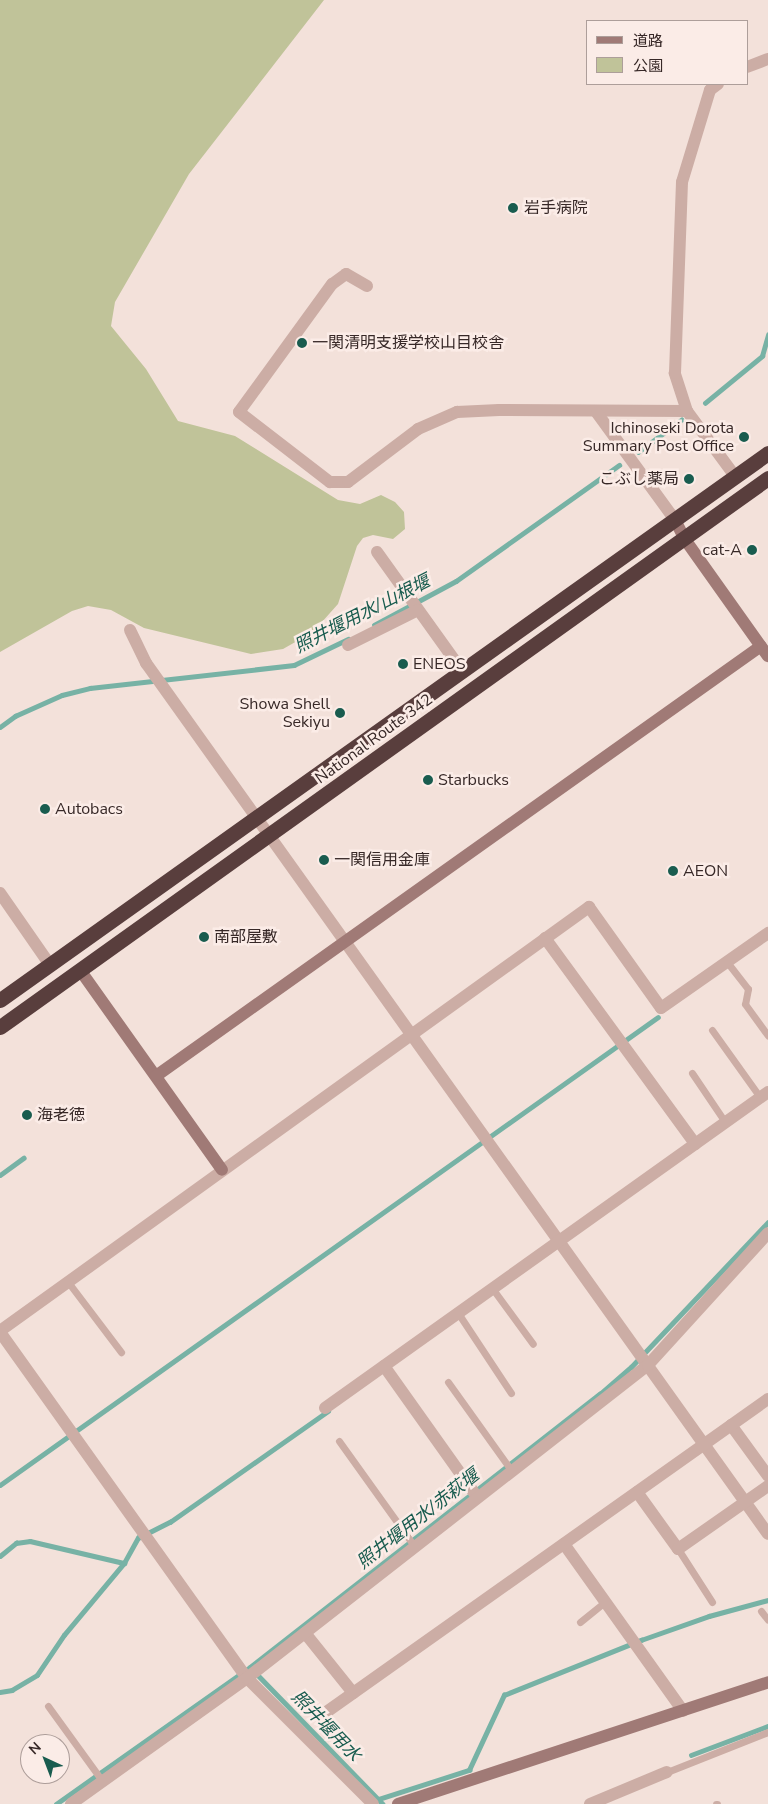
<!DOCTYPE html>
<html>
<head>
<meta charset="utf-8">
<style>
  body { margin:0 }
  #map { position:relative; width:768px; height:1804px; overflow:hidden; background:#f3e1da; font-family:"Nunito Sans","Noto Sans JP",sans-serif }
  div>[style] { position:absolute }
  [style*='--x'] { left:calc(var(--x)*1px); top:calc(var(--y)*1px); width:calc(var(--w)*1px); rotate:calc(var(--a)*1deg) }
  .green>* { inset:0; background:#c0c399 }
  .stream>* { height:4.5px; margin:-2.25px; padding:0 2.25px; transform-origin:2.25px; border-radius:2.25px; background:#77b2a5 }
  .lane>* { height:7px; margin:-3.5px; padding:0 3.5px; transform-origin:3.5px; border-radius:3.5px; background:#ccada5 }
  .street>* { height:12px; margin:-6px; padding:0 6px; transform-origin:6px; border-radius:6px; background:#ccada5 }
  .secondary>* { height:12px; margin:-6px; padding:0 6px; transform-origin:6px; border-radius:6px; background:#a07a76 }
  .highway>* { height:15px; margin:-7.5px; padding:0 7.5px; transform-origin:7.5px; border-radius:7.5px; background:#593e3d }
  .dots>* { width:14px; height:14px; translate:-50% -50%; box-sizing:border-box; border:2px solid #fbece7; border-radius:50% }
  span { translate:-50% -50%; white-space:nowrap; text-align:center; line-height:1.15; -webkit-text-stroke:5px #fbece7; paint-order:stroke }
  .poi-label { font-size:16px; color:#372827 }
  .left { translate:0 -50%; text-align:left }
  .right { translate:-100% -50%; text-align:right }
  .street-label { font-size:16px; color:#372827 }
  .water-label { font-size:18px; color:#195c4f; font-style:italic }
  .legend { position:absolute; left:586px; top:20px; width:162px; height:65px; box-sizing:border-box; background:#fbece7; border:1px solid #ad9e9a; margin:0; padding:6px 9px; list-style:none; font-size:15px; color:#372827 }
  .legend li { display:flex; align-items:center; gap:10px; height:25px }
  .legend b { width:25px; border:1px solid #ad9e9a }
  .north { position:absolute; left:20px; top:1734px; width:50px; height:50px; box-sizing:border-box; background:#fbece7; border:1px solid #ad9e9a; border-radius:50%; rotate:317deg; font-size:14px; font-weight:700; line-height:20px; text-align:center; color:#372827 }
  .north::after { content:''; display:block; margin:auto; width:18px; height:22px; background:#195c4f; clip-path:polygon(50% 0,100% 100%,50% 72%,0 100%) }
</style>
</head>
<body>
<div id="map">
  <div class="green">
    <i style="clip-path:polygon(0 0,324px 0,189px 174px,115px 302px,111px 326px,146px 369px,178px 421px,235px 436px,338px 500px,360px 504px,381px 495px,395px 502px,404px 512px,405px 529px,393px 539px,373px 535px,363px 538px,357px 546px,338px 604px,313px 632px,283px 649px,251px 654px,144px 628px,111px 610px,88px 606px,72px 611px,0 652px)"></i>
  </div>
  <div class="stream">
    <i style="--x:705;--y:403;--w:74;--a:-39.5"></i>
    <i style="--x:762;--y:356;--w:22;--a:-74"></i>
    <i style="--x:638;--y:452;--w:54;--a:-36.7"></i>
    <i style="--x:374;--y:625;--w:93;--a:-28.2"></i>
    <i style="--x:456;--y:581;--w:200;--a:-35.4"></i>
    <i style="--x:0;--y:727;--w:19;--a:-36"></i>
    <i style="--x:15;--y:716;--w:51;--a:-24.1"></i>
    <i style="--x:62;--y:695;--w:29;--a:-14"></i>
    <i style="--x:90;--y:688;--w:205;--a:-6.4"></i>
    <i style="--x:294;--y:665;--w:60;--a:-25.7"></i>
    <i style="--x:0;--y:1175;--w:29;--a:-36"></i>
    <i style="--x:0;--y:1485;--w:807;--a:-35.42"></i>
    <i style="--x:0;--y:1556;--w:21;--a:-39"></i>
    <i style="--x:16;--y:1543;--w:14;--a:-8"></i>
    <i style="--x:30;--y:1541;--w:97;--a:13.2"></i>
    <i style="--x:256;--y:1673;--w:182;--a:45.9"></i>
    <i style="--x:0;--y:1692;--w:12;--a:-9"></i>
    <i style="--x:12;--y:1690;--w:29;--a:-31"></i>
    <i style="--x:37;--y:1675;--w:48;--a:-56"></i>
    <i style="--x:64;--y:1635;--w:94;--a:-50.2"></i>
    <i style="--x:124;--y:1563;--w:29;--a:-61"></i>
    <i style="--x:138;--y:1538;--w:36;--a:-27"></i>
    <i style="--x:170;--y:1522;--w:193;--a:-35.1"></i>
    <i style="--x:691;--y:1755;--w:82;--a:-20.6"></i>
    <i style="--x:379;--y:1799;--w:95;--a:-17.9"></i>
    <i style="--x:469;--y:1770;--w:83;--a:-65"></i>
    <i style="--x:504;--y:1695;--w:148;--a:-21.9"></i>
    <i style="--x:641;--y:1640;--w:72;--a:-19.4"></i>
    <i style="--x:709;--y:1616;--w:61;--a:-15.2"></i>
    <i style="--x:56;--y:1804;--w:237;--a:-35.2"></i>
    <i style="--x:250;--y:1667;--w:444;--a:-38"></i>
    <i style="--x:600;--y:1394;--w:41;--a:-41.1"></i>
    <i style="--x:631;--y:1367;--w:199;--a:-46.6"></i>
  </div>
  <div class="lane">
    <i style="--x:727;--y:962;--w:34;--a:52"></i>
    <i style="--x:748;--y:989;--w:15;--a:101"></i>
    <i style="--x:745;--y:1004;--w:39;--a:54"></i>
    <i style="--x:712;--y:1030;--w:82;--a:54.4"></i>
    <i style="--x:692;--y:1073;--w:59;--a:56"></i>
    <i style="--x:68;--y:1282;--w:88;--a:52.9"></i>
    <i style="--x:492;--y:1288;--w:69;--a:53.8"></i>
    <i style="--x:458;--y:1313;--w:96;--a:56.5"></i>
    <i style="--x:448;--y:1382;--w:108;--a:54.4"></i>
    <i style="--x:339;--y:1441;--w:130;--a:54.4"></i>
    <i style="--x:678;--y:1549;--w:63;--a:57.3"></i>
    <i style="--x:761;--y:1611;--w:11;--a:52"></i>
    <i style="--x:580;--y:1622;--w:32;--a:-39"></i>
    <i style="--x:48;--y:1706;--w:94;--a:54.1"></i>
    <i style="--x:667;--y:1772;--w:109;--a:-21.6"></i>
    <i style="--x:716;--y:1804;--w:1;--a:0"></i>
  </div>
  <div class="street">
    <i style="--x:747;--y:67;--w:22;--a:-21"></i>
    <i style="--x:367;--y:286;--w:24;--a:-150"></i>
    <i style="--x:346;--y:274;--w:17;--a:144"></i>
    <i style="--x:332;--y:284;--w:158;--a:126"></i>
    <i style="--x:239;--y:412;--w:115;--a:37.6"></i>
    <i style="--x:330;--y:482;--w:18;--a:0"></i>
    <i style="--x:348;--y:482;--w:88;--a:-37.1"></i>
    <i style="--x:418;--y:429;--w:43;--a:-23.6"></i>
    <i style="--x:457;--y:412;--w:42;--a:-2.7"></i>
    <i style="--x:499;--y:410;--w:188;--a:0.3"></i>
    <i style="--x:687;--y:411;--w:81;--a:53.6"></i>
    <i style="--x:687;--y:411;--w:40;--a:-108"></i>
    <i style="--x:675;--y:373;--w:191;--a:-87.9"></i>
    <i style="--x:682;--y:182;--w:96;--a:-73.1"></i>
    <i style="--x:710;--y:90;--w:10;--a:-37"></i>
    <i style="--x:597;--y:413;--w:132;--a:53.9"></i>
    <i style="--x:377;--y:552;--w:148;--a:54.4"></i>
    <i style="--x:130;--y:630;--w:37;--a:64"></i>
    <i style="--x:146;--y:663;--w:1070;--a:54.47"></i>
    <i style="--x:348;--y:645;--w:78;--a:-26.6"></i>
    <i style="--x:0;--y:893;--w:88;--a:55.2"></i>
    <i style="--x:545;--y:938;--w:255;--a:53.9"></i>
    <i style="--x:0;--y:1331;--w:726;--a:-35.75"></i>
    <i style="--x:589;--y:907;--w:124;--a:54.5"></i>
    <i style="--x:661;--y:1008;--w:131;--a:-35"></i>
    <i style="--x:0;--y:1332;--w:425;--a:54.5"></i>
    <i style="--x:247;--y:1678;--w:178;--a:45"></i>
    <i style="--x:384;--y:1366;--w:161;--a:54.6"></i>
    <i style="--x:325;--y:1408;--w:544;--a:-35.5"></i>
    <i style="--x:731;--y:1425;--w:63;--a:54"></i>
    <i style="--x:637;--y:1492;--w:70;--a:54.3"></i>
    <i style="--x:678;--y:1549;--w:110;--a:-35"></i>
    <i style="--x:564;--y:1544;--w:205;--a:54.5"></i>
    <i style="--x:305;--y:1633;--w:77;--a:51.3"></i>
    <i style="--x:325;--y:1713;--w:543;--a:-35.33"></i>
    <i style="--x:71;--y:1804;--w:216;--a:-35.6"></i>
    <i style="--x:247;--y:1678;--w:509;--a:-37.97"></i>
    <i style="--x:648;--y:1365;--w:178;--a:-47.7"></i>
    <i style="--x:590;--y:1804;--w:83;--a:-22.6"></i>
  </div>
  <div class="secondary">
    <i style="--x:675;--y:520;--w:20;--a:63"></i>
    <i style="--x:684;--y:538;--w:145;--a:54.6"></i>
    <i style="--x:80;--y:970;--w:245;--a:54.6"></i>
    <i style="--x:156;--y:1076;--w:742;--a:-35.4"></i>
    <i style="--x:398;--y:1804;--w:390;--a:-18.2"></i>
  </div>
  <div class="highway">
    <i style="--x:0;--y:1000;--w:943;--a:-35.46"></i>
    <i style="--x:0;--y:1027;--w:944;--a:-35.56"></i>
  </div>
  <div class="dots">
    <i style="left:513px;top:208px;background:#195c4f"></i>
    <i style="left:302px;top:343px;background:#195c4f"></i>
    <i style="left:744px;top:437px;background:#195c4f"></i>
    <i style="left:689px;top:479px;background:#195c4f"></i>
    <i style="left:752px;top:550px;background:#195c4f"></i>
    <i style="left:403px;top:664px;background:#195c4f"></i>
    <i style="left:340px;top:713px;background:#195c4f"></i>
    <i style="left:428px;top:780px;background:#195c4f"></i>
    <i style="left:45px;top:809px;background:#195c4f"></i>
    <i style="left:324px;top:860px;background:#195c4f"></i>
    <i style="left:673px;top:871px;background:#195c4f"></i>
    <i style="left:204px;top:937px;background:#195c4f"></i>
    <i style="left:27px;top:1115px;background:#195c4f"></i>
  </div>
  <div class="poi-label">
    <span class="left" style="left:524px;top:208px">岩手病院</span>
    <span class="left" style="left:312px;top:343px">一関清明支援学校山目校舎</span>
    <span class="right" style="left:734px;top:437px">Ichinoseki Dorota<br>Summary Post Office</span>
    <span class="right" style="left:679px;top:479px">こぶし薬局</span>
    <span class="right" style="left:742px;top:550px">cat-A</span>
    <span class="left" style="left:413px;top:664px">ENEOS</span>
    <span class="right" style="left:330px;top:713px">Showa Shell<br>Sekiyu</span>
    <span class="left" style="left:438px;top:780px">Starbucks</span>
    <span class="left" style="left:55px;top:809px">Autobacs</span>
    <span class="left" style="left:334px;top:860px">一関信用金庫</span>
    <span class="left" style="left:683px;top:871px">AEON</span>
    <span class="left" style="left:214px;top:937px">南部屋敷</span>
    <span class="left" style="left:37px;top:1115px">海老徳</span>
  </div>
  <div class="street-label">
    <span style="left:374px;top:739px;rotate:-36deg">National Route 342</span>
  </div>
  <div class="water-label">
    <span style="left:362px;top:614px;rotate:-27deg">照井堰用水/山根堰</span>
    <span style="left:418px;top:1519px;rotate:-38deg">照井堰用水/赤萩堰</span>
    <span style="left:326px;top:1726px;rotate:46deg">照井堰用水</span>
  </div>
  <ul class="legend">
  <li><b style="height:6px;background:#a07a76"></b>道路</li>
  <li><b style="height:14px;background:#c0c399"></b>公園</li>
  </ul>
  <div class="north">N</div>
</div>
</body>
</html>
